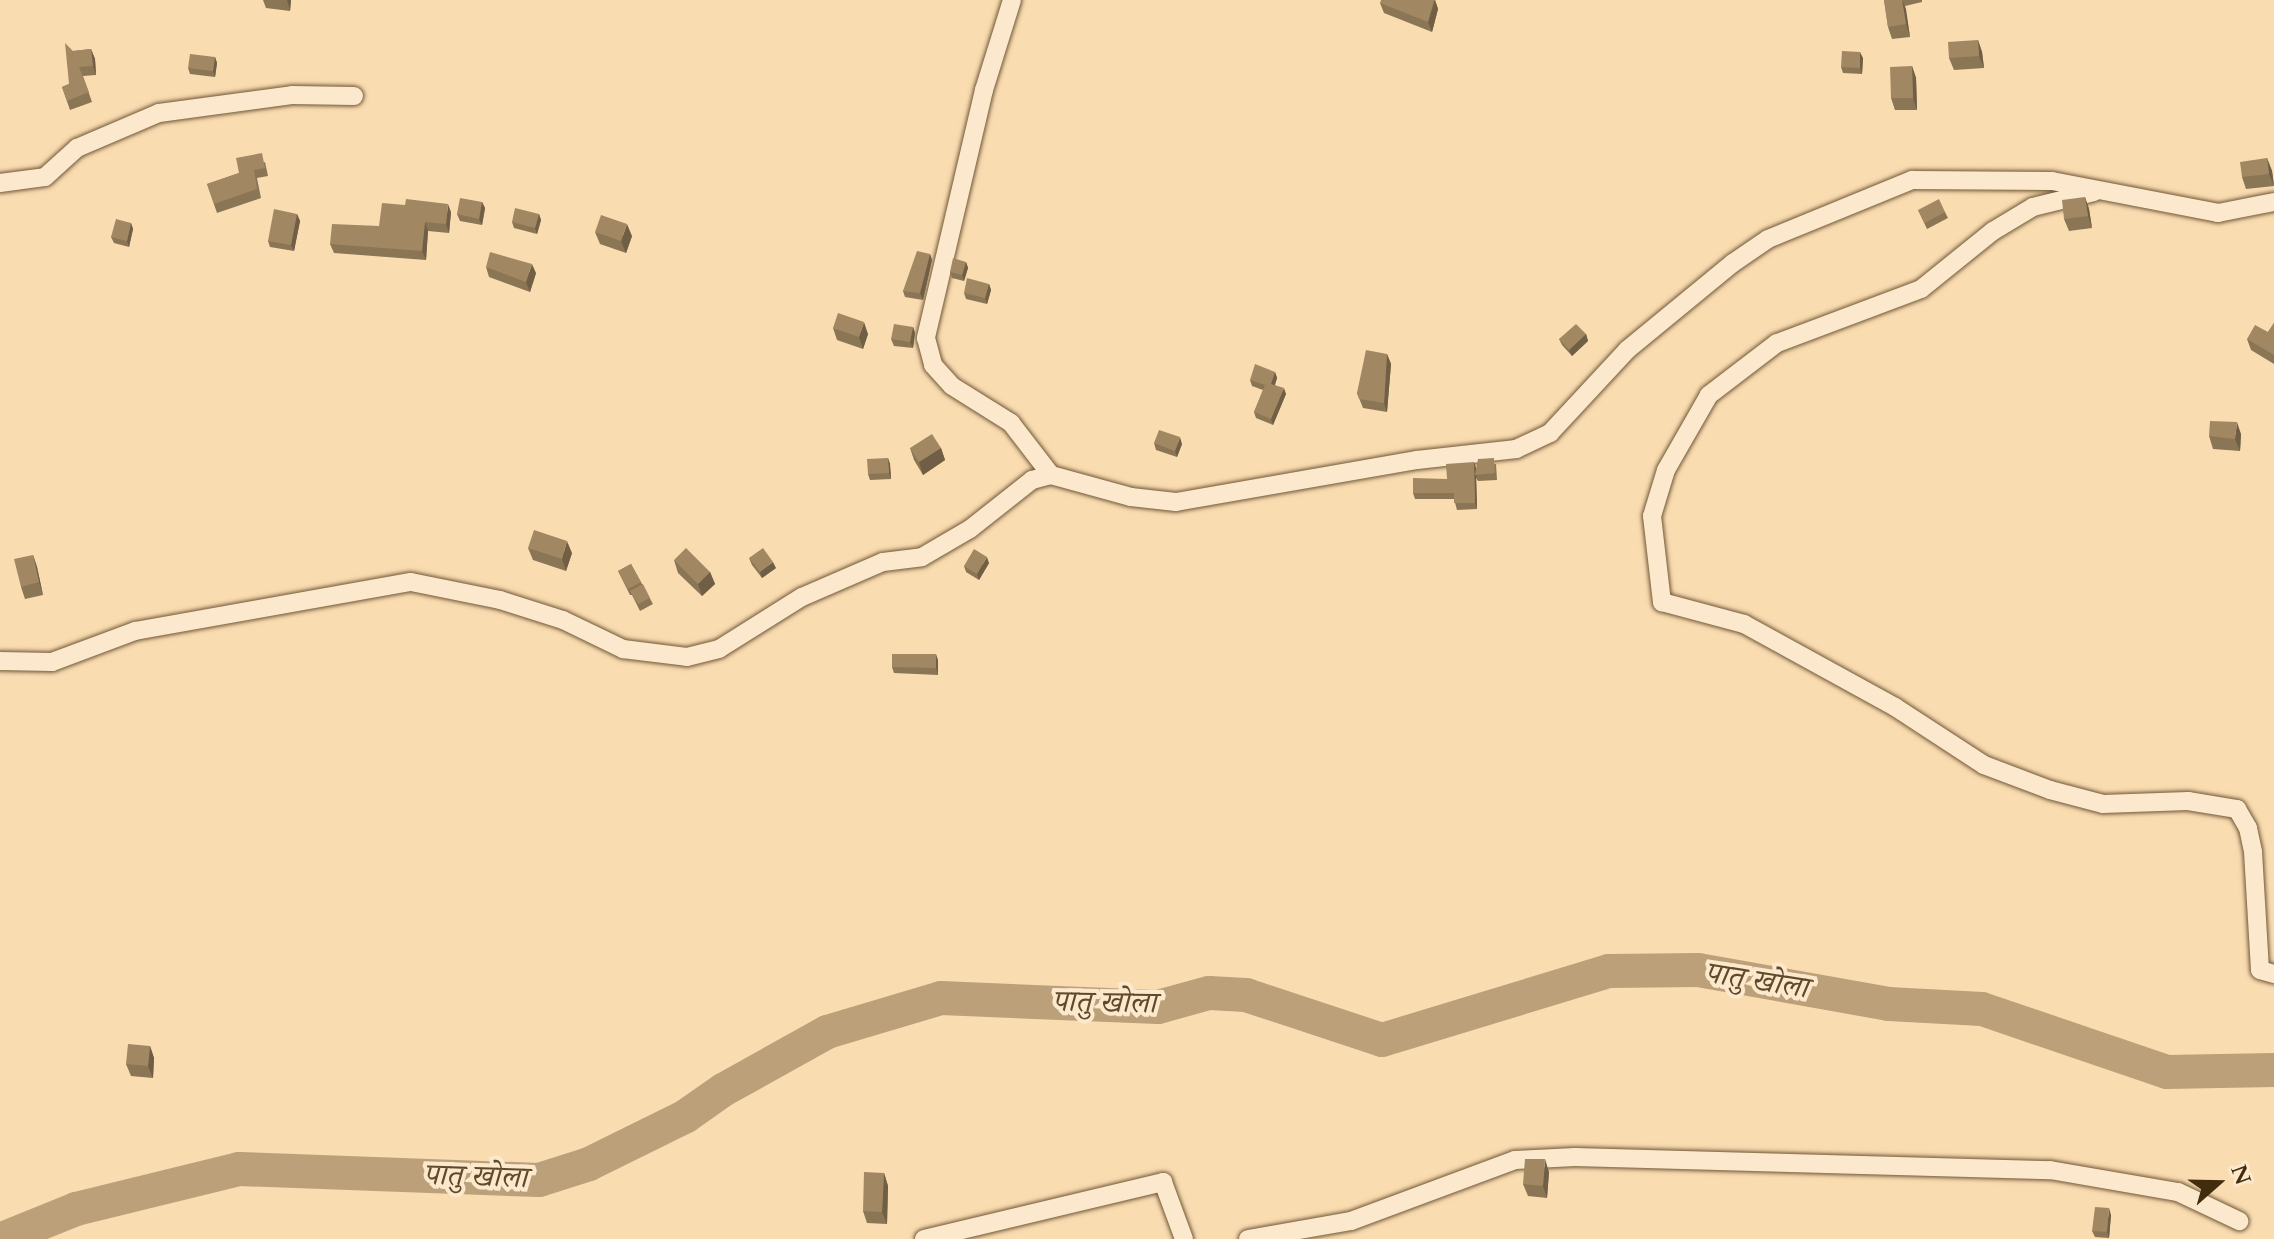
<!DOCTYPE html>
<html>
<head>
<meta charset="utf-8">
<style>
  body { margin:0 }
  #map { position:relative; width:2274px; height:1239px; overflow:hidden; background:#fadcb1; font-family:Cardo,"Noto Serif Devanagari",serif }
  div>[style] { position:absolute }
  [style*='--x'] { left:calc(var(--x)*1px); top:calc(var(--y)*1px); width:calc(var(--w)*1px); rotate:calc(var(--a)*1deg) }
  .river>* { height:34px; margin:-17px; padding:0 17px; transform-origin:17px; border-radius:17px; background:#bba07a }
  .roads { filter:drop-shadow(0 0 2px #6f5837) drop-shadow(0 0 2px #6f5837) }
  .minor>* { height:18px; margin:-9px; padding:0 9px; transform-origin:9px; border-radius:9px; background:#fce8cc }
  .wall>* { inset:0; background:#8a7555 }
  .shaded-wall>* { inset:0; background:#715f45 }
  .building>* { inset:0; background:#a18863 }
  span { translate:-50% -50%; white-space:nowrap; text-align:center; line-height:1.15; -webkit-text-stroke:8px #fce8cc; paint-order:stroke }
  .water-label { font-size:30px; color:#604929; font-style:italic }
  .north { position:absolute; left:2178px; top:1143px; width:80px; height:80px; -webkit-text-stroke:6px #fce8cc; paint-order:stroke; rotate:70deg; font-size:22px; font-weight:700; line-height:32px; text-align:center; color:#412c0e }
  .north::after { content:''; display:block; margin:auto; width:28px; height:36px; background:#412c0e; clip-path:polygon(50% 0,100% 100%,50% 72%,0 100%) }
</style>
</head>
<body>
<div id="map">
  <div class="river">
    <i style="--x:2;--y:1239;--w:80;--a:-22.1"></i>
    <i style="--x:76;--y:1209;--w:168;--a:-13.8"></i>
    <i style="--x:239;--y:1169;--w:300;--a:2.1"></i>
    <i style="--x:539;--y:1180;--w:52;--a:-17.7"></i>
    <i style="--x:589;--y:1164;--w:108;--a:-26.3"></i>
    <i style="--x:686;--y:1116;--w:45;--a:-35.1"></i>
    <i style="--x:723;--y:1090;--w:119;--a:-29.1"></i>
    <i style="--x:827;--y:1032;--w:119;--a:-16.6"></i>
    <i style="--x:941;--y:998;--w:217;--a:2.4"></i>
    <i style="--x:1158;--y:1007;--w:53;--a:-15.4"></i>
    <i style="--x:1209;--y:993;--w:37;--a:3"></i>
    <i style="--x:1246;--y:995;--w:143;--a:18.3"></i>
    <i style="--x:1382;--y:1040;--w:237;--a:-16.9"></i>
    <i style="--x:1609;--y:971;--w:89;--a:-0.6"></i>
    <i style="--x:1698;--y:970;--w:194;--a:10.1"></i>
    <i style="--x:1889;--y:1004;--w:93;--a:3.1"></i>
    <i style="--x:1982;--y:1009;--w:195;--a:18.8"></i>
    <i style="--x:2167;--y:1072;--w:107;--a:-1.1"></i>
  </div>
  <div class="roads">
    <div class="minor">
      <i style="--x:1012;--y:0;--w:94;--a:107.3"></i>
      <i style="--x:984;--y:90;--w:255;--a:103.2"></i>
      <i style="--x:926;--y:338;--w:28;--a:75"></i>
      <i style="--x:933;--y:365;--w:28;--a:48"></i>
      <i style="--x:952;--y:386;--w:70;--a:32.1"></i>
      <i style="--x:1011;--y:423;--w:66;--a:52.4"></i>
      <i style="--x:0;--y:183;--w:45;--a:-7.6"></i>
      <i style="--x:45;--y:177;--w:43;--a:-42.2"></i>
      <i style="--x:77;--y:148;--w:89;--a:-23.1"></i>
      <i style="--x:159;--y:113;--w:134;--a:-7.7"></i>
      <i style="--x:292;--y:95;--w:62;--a:0.9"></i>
      <i style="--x:2094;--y:192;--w:63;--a:166.2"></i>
      <i style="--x:2033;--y:207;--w:47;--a:149"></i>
      <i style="--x:1993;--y:231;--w:92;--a:141.1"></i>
      <i style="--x:1921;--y:289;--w:154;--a:159.4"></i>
      <i style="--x:1777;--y:343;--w:86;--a:142.6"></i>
      <i style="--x:1709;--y:395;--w:86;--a:119.8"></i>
      <i style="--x:1666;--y:470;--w:48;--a:106.9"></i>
      <i style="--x:1652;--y:516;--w:87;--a:83.4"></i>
      <i style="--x:1662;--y:602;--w:85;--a:15"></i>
      <i style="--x:1744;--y:624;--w:172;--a:28.8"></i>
      <i style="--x:1895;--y:707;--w:106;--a:33.1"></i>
      <i style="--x:1984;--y:765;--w:71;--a:20.7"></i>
      <i style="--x:2050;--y:790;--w:55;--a:14.8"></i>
      <i style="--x:2103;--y:804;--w:85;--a:-2"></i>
      <i style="--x:2188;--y:801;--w:50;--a:9.3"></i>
      <i style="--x:2237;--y:809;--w:22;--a:60"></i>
      <i style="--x:2248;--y:828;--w:25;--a:78"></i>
      <i style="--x:2253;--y:852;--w:118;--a:86.6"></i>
      <i style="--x:2260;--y:970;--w:15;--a:16"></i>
      <i style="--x:0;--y:661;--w:52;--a:1.1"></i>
      <i style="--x:52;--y:662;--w:89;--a:-20.5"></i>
      <i style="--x:135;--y:631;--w:280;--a:-10.1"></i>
      <i style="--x:411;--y:582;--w:91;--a:11.4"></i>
      <i style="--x:500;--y:600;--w:66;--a:17.6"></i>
      <i style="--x:563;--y:620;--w:67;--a:25.8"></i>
      <i style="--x:623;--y:649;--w:64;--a:7.1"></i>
      <i style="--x:687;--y:657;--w:33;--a:-14"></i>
      <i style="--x:719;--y:649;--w:98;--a:-32.1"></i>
      <i style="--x:802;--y:597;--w:88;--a:-23.4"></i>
      <i style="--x:883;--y:562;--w:39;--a:-7"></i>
      <i style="--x:922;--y:557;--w:56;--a:-30.3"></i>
      <i style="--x:970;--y:529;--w:79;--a:-38.3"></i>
      <i style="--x:1032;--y:480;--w:20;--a:-15"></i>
      <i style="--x:1051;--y:475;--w:83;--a:15.4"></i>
      <i style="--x:1131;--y:497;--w:45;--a:6.3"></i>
      <i style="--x:1176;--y:502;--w:245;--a:-9.9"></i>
      <i style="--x:1417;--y:460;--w:100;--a:-6.3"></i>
      <i style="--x:1516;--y:449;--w:38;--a:-25"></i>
      <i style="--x:1550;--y:433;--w:113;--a:-47.1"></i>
      <i style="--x:1627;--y:350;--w:137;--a:-39.4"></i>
      <i style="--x:1733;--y:263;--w:42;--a:-34.4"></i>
      <i style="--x:1768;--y:239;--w:156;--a:-22.3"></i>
      <i style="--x:1912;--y:180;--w:140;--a:0.4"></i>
      <i style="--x:2052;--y:181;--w:169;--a:10.9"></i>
      <i style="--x:2218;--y:213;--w:57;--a:-11.1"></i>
      <i style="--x:924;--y:1239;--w:246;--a:-13.4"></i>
      <i style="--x:1163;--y:1182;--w:61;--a:69.8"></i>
      <i style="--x:1248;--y:1239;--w:105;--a:-9.9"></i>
      <i style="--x:1351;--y:1221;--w:175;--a:-20.4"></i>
      <i style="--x:1515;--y:1160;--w:60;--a:-2.9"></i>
      <i style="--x:1575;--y:1157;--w:475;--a:1.6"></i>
      <i style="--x:2050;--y:1170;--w:130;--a:9.8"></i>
      <i style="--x:2178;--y:1192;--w:68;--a:25.4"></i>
    </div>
  </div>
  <div class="wall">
    <i style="clip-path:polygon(263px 0,291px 0,290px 11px,266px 8px)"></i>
    <i style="clip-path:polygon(1435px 0,1438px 9px,1432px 32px,1384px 13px,1380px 3px)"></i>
    <i style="clip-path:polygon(1884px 0,1922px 0,1922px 2px,1905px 6px,1910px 37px,1892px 39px,1888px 27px)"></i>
    <i style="clip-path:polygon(1978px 40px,1982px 52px,1984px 68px,1954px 70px,1949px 58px)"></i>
    <i style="clip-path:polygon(91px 49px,95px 59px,96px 75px,83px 76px,92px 102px,70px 110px,62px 87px,69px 84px,73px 51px)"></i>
    <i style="clip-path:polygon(215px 57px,217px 63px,215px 77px,190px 74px,188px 68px)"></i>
    <i style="clip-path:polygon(1863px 58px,1862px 74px,1843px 73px,1841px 67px)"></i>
    <i style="clip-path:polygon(1912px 66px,1916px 78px,1917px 110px,1895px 110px,1891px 98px)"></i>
    <i style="clip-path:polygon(2267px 158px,2272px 171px,2274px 186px,2246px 189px,2242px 177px)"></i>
    <i style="clip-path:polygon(265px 162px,268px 176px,257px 178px,261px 198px,217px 213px,207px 184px,239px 173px)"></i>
    <i style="clip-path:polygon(2085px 197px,2089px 209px,2092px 228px,2069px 231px,2064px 219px)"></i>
    <i style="clip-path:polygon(482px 202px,485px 208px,482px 225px,460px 221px,457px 214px)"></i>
    <i style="clip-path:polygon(1918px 210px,1945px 212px,1948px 218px,1927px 229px)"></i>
    <i style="clip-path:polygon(451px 212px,449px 233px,428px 231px,426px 260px,334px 253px,330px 244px,379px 226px)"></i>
    <i style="clip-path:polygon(297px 214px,300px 221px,294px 251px,270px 247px,268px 241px)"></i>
    <i style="clip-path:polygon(539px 214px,541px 220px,537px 234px,514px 228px,512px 222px)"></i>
    <i style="clip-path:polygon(131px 223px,133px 229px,129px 247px,114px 243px,111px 237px)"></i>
    <i style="clip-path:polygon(595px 232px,632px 236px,626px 253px,600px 244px)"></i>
    <i style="clip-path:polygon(930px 254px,932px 260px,923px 300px,905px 297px,903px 291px)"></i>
    <i style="clip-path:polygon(966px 262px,968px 268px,964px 281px,952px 278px,950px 272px)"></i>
    <i style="clip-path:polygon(486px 267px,536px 273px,530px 292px,489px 277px)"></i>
    <i style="clip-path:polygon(989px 284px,991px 290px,987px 304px,966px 299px,964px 293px)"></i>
    <i style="clip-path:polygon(2274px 323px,2274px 364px,2251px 350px,2247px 339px,2268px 332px)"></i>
    <i style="clip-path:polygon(913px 327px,915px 333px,913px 348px,894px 346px,891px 339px)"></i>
    <i style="clip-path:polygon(833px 328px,868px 334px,863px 349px,837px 340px)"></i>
    <i style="clip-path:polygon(1586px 334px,1588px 341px,1572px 356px,1562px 345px,1559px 339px)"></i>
    <i style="clip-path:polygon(1387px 354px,1391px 364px,1387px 412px,1363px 408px,1357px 393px)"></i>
    <i style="clip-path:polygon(1275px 372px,1277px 378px,1275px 385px,1286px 394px,1273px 425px,1256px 418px,1254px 412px,1263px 390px,1252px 386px,1250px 380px)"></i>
    <i style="clip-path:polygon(2241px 434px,2240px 451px,2213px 449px,2209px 436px)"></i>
    <i style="clip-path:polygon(1154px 443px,1182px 444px,1177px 457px,1156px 450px)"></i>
    <i style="clip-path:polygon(910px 448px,941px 448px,945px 460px,923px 475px,914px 460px)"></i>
    <i style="clip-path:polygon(888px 458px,890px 464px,891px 479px,870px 480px,868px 474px)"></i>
    <i style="clip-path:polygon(1474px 462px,1476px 468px,1496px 464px,1497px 480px,1478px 481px,1476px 478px,1477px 509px,1457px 510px,1454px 499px,1415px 499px,1413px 493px,1447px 479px)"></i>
    <i style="clip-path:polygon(528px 548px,572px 553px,566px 571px,533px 560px)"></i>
    <i style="clip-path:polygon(33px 555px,37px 567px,43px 595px,25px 599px,21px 587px)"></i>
    <i style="clip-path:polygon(749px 558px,776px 568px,762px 578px,752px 565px)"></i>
    <i style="clip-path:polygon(674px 560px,710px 572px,715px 584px,702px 596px,678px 573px)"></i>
    <i style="clip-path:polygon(989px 563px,979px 580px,966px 572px,964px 566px)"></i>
    <i style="clip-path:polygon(631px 564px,653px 604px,640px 611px,632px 595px,630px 595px,618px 571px)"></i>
    <i style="clip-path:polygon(938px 660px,938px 675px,894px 673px,892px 667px)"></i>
    <i style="clip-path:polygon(150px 1046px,154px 1058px,153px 1078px,131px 1076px,126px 1064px)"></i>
    <i style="clip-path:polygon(1549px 1172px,1547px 1198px,1528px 1196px,1523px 1184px)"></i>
    <i style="clip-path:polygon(884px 1173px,888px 1186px,887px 1224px,867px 1223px,863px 1211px)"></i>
    <i style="clip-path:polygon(2111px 1215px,2109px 1238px,2095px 1237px,2092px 1231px)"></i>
  </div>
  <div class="shaded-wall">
    <i style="clip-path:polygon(287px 0,291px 0,290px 11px)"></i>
    <i style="clip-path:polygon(1435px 0,1438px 9px,1432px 32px,1428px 22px)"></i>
    <i style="clip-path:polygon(1902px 0,1906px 9px,1910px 37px,1906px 24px)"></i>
    <i style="clip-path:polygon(1978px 40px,1982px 52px,1984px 68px,1979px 56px)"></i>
    <i style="clip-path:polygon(91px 49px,95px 59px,96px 75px,93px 66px)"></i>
    <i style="clip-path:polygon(1860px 52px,1863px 58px,1862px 74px,1860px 68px)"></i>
    <i style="clip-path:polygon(215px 57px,217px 63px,215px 77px,213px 71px)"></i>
    <i style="clip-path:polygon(1912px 66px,1916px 78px,1917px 110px,1913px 98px)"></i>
    <i style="clip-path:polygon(2267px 158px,2272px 171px,2274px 186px,2269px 174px)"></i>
    <i style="clip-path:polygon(2085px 197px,2089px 209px,2092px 228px,2088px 216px)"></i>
    <i style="clip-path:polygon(482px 202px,485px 208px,482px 225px,479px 219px)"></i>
    <i style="clip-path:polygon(448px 204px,451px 212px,449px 233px,446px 224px)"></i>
    <i style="clip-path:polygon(297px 214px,300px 221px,294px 251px,291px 245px)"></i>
    <i style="clip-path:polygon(539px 214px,541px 220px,537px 234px,535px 228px)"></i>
    <i style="clip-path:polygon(425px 222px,428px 231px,426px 260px,422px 251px)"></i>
    <i style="clip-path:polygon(131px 223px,133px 229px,129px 247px,127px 241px)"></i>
    <i style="clip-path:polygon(627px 224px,632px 236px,626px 253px,621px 241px)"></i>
    <i style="clip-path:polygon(930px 254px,932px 260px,923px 300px,920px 293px)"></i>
    <i style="clip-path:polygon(966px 262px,968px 268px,964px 281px,962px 275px)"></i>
    <i style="clip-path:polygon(532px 264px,536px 273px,530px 292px,526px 282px)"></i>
    <i style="clip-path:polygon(989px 284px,991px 290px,987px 304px,985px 298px)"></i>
    <i style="clip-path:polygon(864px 322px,868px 334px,863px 349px,859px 337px)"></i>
    <i style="clip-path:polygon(913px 327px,915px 333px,913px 348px,910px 342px)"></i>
    <i style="clip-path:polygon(1586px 334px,1588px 341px,1572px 356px,1569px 350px)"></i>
    <i style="clip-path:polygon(1387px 354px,1391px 364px,1387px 412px,1384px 403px)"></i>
    <i style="clip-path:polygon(1275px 372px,1277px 378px,1273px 390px,1271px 384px)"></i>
    <i style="clip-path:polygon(1284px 388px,1286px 394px,1273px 425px,1271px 419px)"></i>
    <i style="clip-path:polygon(2237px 422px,2241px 434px,2240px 451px,2235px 439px)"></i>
    <i style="clip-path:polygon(1180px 437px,1182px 444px,1177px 457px,1175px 451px)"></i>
    <i style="clip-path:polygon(941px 448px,945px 460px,923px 475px,919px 462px)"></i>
    <i style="clip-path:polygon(888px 458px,890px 464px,891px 479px,889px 473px)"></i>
    <i style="clip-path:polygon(1474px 462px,1476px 468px,1477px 509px,1475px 503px)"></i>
    <i style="clip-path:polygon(567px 541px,572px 553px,566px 571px,562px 559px)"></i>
    <i style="clip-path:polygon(33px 555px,37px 567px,43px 595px,39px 582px)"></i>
    <i style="clip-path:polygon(987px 557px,989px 563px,979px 580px,977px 574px)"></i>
    <i style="clip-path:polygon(773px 562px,776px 568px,762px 578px,760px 572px)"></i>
    <i style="clip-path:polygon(710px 572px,715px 584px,702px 596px,698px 584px)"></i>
    <i style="clip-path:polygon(936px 654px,938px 660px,938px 675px,936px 668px)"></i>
    <i style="clip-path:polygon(150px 1046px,154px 1058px,153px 1078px,148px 1066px)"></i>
    <i style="clip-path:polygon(1545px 1159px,1549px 1172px,1547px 1198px,1543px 1186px)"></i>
    <i style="clip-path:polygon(884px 1173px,888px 1186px,887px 1224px,882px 1212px)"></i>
    <i style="clip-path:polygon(2109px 1208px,2111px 1215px,2109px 1238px,2107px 1232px)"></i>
  </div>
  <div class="building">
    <i style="clip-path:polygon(1381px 0,1434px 0,1428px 22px,1380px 3px)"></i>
    <i style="clip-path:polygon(1884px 0,1902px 0,1906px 24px,1888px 27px)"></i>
    <i style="clip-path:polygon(1978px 40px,1979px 56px,1949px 58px,1948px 42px)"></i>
    <i style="clip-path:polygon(65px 43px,73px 51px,91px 49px,93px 66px,79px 67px,89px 92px,67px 101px,62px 87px,69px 84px)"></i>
    <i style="clip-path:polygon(1842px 51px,1860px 52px,1860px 68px,1841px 67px)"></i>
    <i style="clip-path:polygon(190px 54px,215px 57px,213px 71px,188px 68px)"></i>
    <i style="clip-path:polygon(1912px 66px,1913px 98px,1891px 98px,1890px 67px)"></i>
    <i style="clip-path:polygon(262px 153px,265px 168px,254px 170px,257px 189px,214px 204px,207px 184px,239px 173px,236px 158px)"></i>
    <i style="clip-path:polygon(2267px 158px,2269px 174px,2242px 177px,2240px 162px)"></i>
    <i style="clip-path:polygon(2085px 197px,2088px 216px,2064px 219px,2062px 200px)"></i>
    <i style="clip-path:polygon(460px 198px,482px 202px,479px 219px,457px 214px)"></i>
    <i style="clip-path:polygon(406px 199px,448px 204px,446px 224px,425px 222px,422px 251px,330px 244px,332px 224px,379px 226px,382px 203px,405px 205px)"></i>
    <i style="clip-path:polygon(1939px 199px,1945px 212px,1925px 223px,1918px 210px)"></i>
    <i style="clip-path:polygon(515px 208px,539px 214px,535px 228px,512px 222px)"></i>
    <i style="clip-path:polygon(274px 209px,297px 214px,291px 245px,268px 241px)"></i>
    <i style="clip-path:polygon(601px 215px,627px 224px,621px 241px,595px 232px)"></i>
    <i style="clip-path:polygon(116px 219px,131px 223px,127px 241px,111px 237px)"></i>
    <i style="clip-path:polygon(917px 251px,930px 254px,920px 293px,903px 291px)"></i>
    <i style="clip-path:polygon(490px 252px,532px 264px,526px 282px,486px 267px)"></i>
    <i style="clip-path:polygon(953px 258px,966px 262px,962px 275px,950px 272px)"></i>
    <i style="clip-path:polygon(967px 278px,989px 284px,985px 298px,964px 293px)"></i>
    <i style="clip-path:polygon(838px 313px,864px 322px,859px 337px,833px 328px)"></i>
    <i style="clip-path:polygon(2274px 323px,2274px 355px,2247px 339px,2255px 325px,2268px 332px)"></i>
    <i style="clip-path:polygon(894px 324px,913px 327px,910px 342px,891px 339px)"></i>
    <i style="clip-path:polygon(1576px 324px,1586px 334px,1569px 350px,1559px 339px)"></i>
    <i style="clip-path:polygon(1366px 350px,1387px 354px,1384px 403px,1359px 399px,1357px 393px)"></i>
    <i style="clip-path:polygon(1255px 364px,1275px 372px,1271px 384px,1284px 388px,1271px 419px,1254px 412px,1265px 385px,1250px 380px)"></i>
    <i style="clip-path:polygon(2210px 421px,2237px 422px,2235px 439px,2209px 436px)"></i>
    <i style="clip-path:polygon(1159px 430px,1180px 437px,1175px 451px,1154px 443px)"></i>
    <i style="clip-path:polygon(932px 434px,941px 448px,919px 462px,910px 448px)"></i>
    <i style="clip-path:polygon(888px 458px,889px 473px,868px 474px,867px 459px)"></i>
    <i style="clip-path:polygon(1494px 458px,1495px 473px,1475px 475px,1478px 459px)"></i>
    <i style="clip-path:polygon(1474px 462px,1475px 503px,1454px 503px,1454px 493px,1413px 493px,1413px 478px,1447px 479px,1446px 464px)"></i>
    <i style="clip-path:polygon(534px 530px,567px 541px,562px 559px,528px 548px)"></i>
    <i style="clip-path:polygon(686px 548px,710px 572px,698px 584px,674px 560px)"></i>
    <i style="clip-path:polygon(763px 548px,773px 562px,760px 572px,749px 558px)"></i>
    <i style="clip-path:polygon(974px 549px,987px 557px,977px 574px,964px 566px)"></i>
    <i style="clip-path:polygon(33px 555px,39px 582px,21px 587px,14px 559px)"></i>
    <i style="clip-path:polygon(631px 564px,641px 582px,628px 589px,618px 571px)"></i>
    <i style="clip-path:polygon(643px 584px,650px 598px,638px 604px,630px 591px)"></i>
    <i style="clip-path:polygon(892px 654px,936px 654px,936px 668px,892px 667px)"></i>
    <i style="clip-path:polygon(128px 1044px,150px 1046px,148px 1066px,126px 1064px)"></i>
    <i style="clip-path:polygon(1525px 1159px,1545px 1159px,1543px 1186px,1523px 1184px)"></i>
    <i style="clip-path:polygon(864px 1172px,884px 1173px,882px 1212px,863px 1211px)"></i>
    <i style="clip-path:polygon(2095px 1207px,2109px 1208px,2107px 1232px,2092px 1231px)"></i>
  </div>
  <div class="water-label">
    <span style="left:1756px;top:981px;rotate:9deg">पातु खोला</span>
    <span style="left:1104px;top:1003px;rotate:1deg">पातु खोला</span>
    <span style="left:475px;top:1177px;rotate:2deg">पातु खोला</span>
  </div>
  <div class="north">N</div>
</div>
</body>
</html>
